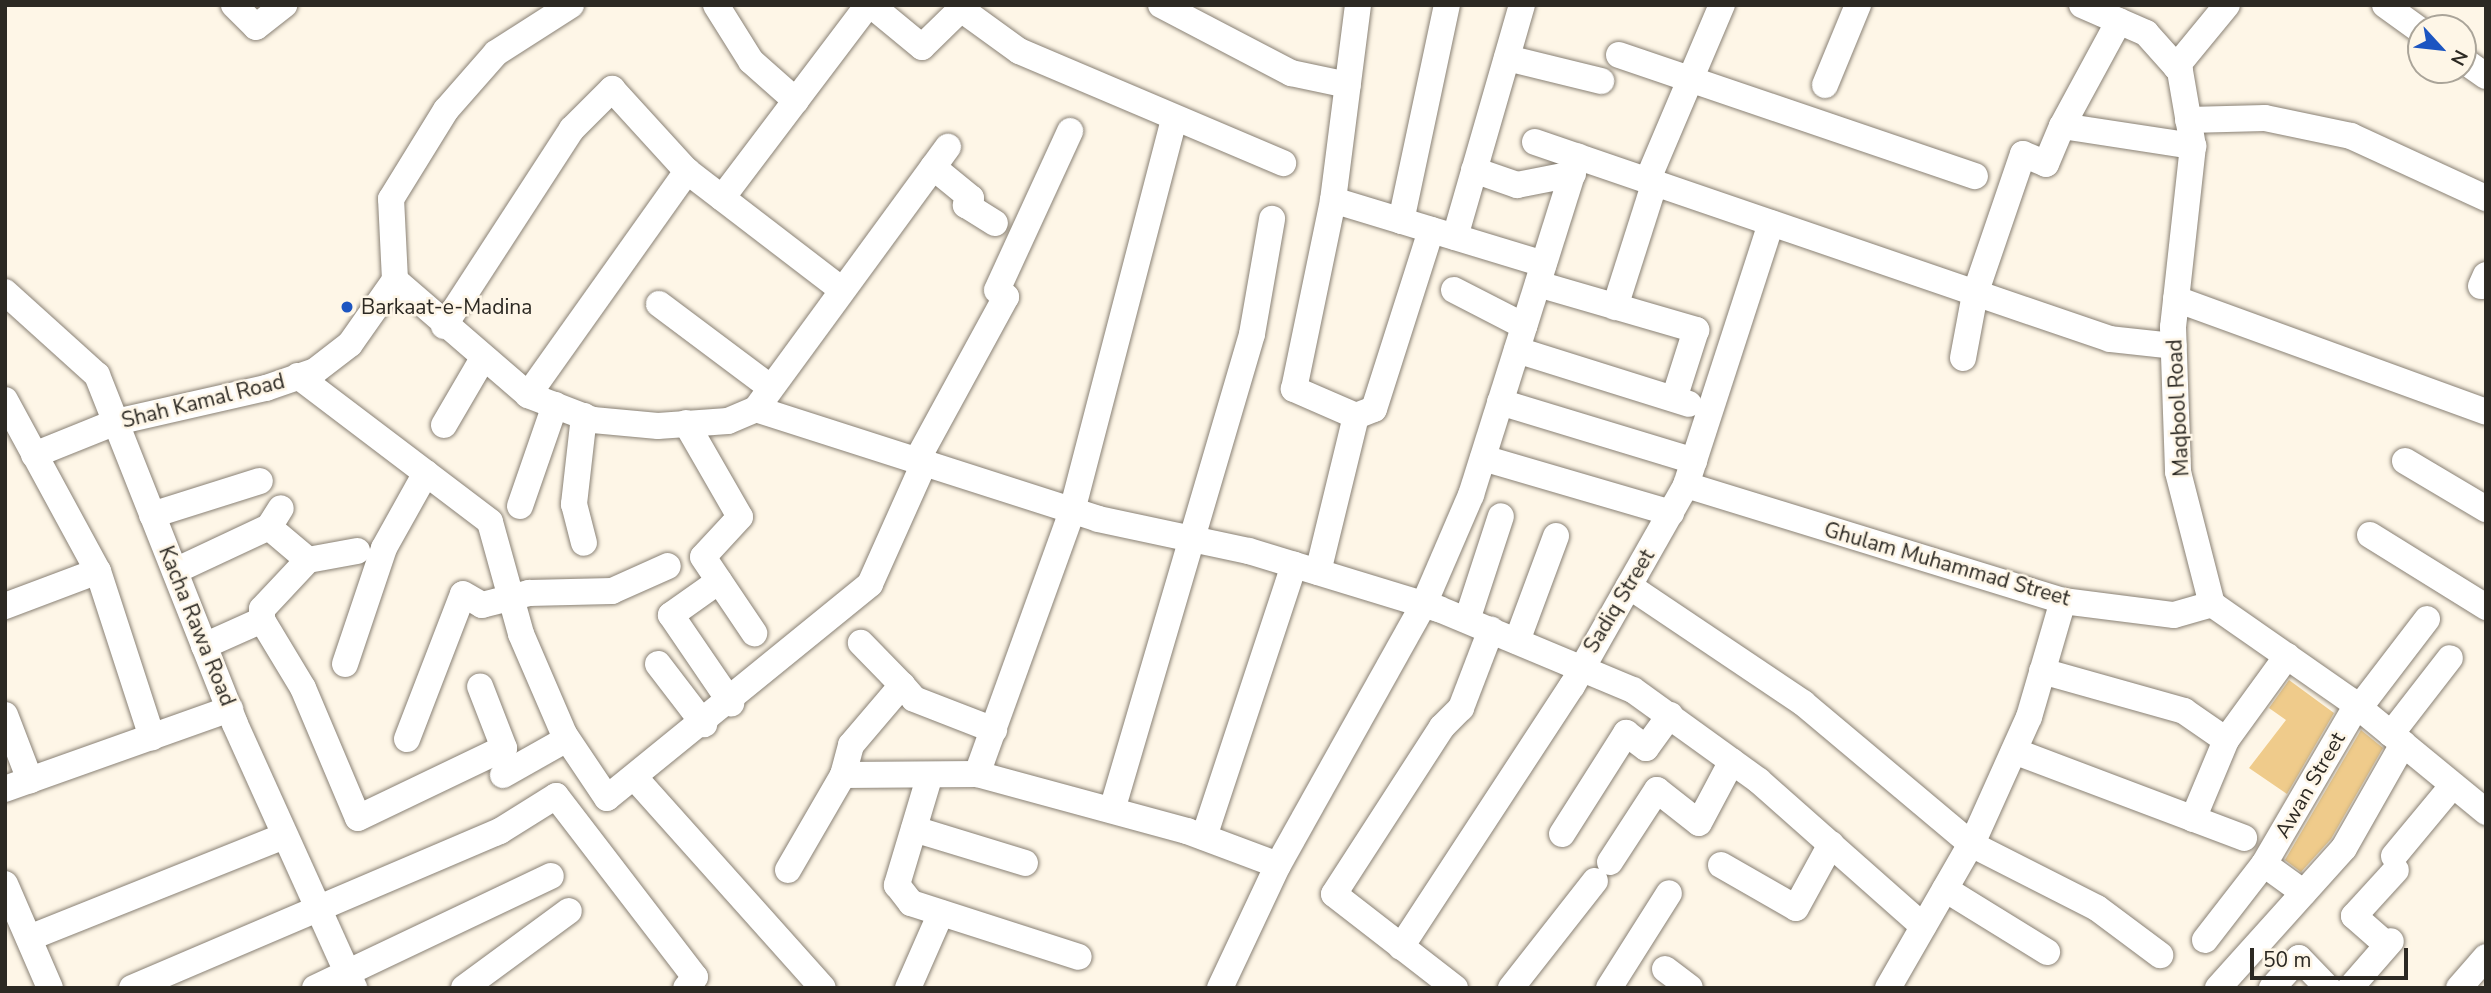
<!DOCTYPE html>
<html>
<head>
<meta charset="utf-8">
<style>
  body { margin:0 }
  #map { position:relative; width:2491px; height:993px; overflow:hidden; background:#fef6e7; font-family:"Nunito Sans",sans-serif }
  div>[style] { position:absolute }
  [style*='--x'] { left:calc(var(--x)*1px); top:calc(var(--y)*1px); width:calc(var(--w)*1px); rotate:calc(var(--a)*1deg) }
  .building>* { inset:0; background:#efcb8b }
  .roads { filter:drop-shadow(0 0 2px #898175) drop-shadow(0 0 2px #898175) }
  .minor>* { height:26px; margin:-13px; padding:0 13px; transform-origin:13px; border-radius:13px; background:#fff }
  .dots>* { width:19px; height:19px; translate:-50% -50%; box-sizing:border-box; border:4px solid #fef6e7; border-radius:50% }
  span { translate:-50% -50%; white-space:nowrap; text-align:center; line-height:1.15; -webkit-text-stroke:5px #fef6e7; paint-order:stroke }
  .poi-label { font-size:21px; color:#2c2923 }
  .left { translate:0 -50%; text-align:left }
  .street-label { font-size:21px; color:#2c2923 }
  .frame { position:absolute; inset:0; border:7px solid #2c2923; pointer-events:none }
  .north { position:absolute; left:2407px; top:14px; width:70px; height:70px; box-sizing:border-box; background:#fef6e7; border:2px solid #aaa499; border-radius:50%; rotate:117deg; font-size:19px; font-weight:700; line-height:28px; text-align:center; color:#2c2923 }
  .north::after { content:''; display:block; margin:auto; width:24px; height:32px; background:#1c55c1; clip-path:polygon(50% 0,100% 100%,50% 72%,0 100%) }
  .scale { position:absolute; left:2250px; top:948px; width:158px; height:32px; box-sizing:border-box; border:4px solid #2c2923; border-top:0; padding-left:9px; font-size:21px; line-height:24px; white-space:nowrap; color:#2c2923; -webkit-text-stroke:5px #fef6e7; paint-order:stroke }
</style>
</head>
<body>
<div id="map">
  <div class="building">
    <i style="clip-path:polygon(2289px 680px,2334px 713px,2287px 794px,2249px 768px,2286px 720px,2269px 708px)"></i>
    <i style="clip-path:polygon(2361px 730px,2383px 748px,2331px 839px,2301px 872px,2285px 860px)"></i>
  </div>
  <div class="roads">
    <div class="minor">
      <i style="--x:234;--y:5;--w:31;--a:45"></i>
      <i style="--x:256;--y:27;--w:36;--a:-38"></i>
      <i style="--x:716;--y:5;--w:66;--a:58"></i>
      <i style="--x:751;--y:61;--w:60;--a:41.6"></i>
      <i style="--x:871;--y:5;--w:66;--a:39.5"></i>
      <i style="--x:922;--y:47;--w:54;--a:-44.3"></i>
      <i style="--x:961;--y:9;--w:72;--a:35.9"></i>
      <i style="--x:1019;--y:51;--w:287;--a:23"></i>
      <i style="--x:1161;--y:5;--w:147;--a:27.6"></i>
      <i style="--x:1291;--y:73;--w:58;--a:11.9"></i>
      <i style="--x:1358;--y:5;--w:197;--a:97.3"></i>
      <i style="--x:1333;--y:200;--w:220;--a:16.9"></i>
      <i style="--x:2082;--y:5;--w:70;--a:23.6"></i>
      <i style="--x:2146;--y:33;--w:51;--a:48.2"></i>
      <i style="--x:2180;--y:71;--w:76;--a:80.2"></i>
      <i style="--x:2193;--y:146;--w:182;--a:96.3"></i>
      <i style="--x:2173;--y:327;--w:145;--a:88"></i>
      <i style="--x:2178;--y:472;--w:136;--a:75.6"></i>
      <i style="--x:2212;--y:604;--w:169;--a:34.9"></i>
      <i style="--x:2351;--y:701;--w:175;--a:39.4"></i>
      <i style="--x:2385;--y:5;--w:44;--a:35.8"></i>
      <i style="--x:2119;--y:21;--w:119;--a:118.5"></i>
      <i style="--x:2062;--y:126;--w:133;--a:8.7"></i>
      <i style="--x:1619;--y:55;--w:376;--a:18.8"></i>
      <i style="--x:1507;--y:58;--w:97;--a:13.7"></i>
      <i style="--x:2463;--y:60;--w:28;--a:35"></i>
      <i style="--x:2176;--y:67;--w:80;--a:-50.6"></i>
      <i style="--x:1825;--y:85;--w:87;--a:-67.6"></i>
      <i style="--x:2188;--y:120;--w:77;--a:-1.5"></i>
      <i style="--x:2265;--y:118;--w:88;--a:11.8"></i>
      <i style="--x:2351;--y:136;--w:149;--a:24.7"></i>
      <i style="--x:1535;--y:142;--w:608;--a:18.91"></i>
      <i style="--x:2110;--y:339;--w:64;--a:6.2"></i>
      <i style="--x:933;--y:167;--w:49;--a:39.2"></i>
      <i style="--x:971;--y:198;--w:9;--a:126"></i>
      <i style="--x:966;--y:205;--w:34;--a:32"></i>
      <i style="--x:1474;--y:170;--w:46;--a:19.2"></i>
      <i style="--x:1517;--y:185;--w:57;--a:-11.1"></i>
      <i style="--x:1648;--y:179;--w:189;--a:-67"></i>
      <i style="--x:722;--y:198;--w:242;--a:-52.9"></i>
      <i style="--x:1401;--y:221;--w:221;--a:-78"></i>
      <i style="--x:1455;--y:237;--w:241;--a:-73.9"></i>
      <i style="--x:395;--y:280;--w:176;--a:40.8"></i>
      <i style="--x:528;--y:395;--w:70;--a:21"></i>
      <i style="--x:593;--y:420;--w:65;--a:5.3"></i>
      <i style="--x:658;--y:426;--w:70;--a:-4.1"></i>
      <i style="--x:728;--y:421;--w:30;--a:-23"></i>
      <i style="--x:756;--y:409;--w:325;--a:-53.8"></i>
      <i style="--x:1538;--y:284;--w:165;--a:16.2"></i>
      <i style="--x:1696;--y:330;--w:72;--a:107.7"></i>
      <i style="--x:2481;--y:286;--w:12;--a:-66"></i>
      <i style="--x:1454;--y:290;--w:79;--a:27.2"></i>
      <i style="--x:5;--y:292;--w:124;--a:42.1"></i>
      <i style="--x:97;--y:375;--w:375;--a:68.4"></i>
      <i style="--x:235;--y:724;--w:290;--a:65.7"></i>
      <i style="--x:2176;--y:299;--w:330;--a:20"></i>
      <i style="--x:659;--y:304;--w:139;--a:36.8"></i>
      <i style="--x:1615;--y:307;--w:131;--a:-72.3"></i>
      <i style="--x:444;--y:326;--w:235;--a:-57"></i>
      <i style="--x:572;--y:129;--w:57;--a:-45"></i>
      <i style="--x:612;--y:89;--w:111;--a:47.6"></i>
      <i style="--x:687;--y:171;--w:194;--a:37.5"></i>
      <i style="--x:1517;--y:350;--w:180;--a:17.4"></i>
      <i style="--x:1963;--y:358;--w:65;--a:-79.4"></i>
      <i style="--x:1975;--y:294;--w:148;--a:-71.1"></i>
      <i style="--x:2023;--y:154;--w:25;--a:23"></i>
      <i style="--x:2046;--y:164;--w:41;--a:-67.2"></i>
      <i style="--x:298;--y:376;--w:241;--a:37.2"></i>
      <i style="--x:490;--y:522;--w:116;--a:74.5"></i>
      <i style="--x:521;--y:634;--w:109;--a:66.7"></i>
      <i style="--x:564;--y:734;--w:77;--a:56.1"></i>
      <i style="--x:607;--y:798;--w:339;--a:-39.1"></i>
      <i style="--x:870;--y:584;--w:133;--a:-65.9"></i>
      <i style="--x:528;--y:395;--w:275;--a:-54.6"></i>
      <i style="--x:5;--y:400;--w:195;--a:61.5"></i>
      <i style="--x:98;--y:571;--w:175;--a:72"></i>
      <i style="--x:1500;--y:402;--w:203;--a:16.9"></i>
      <i style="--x:756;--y:409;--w:359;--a:17.8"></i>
      <i style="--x:1098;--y:519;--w:154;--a:12"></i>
      <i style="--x:1249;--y:551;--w:199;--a:17"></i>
      <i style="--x:1439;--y:609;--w:210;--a:22.7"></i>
      <i style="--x:1633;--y:690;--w:155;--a:35.8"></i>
      <i style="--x:1759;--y:781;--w:219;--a:41.5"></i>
      <i style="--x:584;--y:416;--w:89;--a:96.5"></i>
      <i style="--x:574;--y:504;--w:40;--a:75.6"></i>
      <i style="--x:1356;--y:416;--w:19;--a:-21"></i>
      <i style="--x:1374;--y:409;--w:188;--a:-72.3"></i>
      <i style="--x:686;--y:423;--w:108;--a:60.1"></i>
      <i style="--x:740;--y:517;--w:54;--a:132.8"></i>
      <i style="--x:703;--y:557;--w:92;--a:56.1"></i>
      <i style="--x:444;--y:425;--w:75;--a:-59.7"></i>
      <i style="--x:34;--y:455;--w:88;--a:-21.9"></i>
      <i style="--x:116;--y:422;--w:154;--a:-12.8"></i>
      <i style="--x:266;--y:388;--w:52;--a:-19.1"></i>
      <i style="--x:315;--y:371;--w:44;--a:-37.6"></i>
      <i style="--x:350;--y:344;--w:78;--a:-54.9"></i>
      <i style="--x:395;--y:280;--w:81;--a:-92.8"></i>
      <i style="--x:391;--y:199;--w:105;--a:-58.3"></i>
      <i style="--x:446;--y:110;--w:76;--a:-48.7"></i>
      <i style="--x:496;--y:53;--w:89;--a:-32.6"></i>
      <i style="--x:1483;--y:458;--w:196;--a:16.3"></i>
      <i style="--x:917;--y:460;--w:186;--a:-61.4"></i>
      <i style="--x:1006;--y:297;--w:11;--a:-142"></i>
      <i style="--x:997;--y:290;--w:175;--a:-65.3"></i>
      <i style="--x:2405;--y:461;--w:94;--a:30.7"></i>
      <i style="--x:1686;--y:485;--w:394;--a:17.1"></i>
      <i style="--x:2063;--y:601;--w:112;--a:7.2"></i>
      <i style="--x:2174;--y:615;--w:40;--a:-16"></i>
      <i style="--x:520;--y:506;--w:107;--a:-70.9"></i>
      <i style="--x:152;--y:515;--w:113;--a:-17.5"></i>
      <i style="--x:2370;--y:535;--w:137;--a:31.8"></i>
      <i style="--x:308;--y:560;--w:50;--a:-10.4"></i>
      <i style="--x:175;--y:571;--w:104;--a:-25.1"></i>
      <i style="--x:269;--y:527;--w:22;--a:-58"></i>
      <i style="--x:1318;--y:572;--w:161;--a:-76.3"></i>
      <i style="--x:1356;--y:416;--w:68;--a:-156.5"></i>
      <i style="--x:1294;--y:389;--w:193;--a:-78.3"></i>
      <i style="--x:719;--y:581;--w:59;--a:144.7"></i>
      <i style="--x:671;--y:615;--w:107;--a:55.7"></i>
      <i style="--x:1629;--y:586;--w:210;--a:33.9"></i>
      <i style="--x:1803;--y:703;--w:219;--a:40"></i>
      <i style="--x:1971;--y:844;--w:141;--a:26.9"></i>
      <i style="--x:2097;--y:908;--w:79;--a:36.7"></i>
      <i style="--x:5;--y:606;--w:99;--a:-20.6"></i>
      <i style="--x:262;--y:620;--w:11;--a:-90"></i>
      <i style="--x:262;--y:609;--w:67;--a:-46.8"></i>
      <i style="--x:308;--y:560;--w:51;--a:-139.8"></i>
      <i style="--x:1467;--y:620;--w:109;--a:-71.9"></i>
      <i style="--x:1517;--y:641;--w:112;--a:-69.6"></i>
      <i style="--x:204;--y:646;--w:64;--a:-24.1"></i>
      <i style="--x:262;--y:620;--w:79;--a:58.9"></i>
      <i style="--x:303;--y:688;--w:141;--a:67.1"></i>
      <i style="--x:358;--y:818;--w:162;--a:-25.6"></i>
      <i style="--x:504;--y:748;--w:66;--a:-111.2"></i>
      <i style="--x:345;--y:664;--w:122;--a:-71.4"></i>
      <i style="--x:384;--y:548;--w:86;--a:-60.8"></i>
      <i style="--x:658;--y:664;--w:76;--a:52.5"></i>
      <i style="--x:2042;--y:671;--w:148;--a:15.7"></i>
      <i style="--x:2184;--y:711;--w:51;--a:34.6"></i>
      <i style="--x:2226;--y:740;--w:104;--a:-54"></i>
      <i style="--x:902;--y:685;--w:18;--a:49"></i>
      <i style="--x:914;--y:699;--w:86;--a:21.2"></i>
      <i style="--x:2359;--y:708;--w:112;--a:-52.6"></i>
      <i style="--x:5;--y:715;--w:70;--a:69"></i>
      <i style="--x:2391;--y:734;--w:96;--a:-52.2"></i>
      <i style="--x:407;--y:739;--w:155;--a:-68.9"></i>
      <i style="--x:463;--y:594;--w:22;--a:30"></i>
      <i style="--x:482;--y:605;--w:49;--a:-14.3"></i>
      <i style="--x:529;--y:593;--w:83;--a:-1.4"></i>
      <i style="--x:612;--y:591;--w:61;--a:-24.1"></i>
      <i style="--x:2014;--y:751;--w:246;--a:20.7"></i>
      <i style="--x:977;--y:774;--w:280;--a:-70.1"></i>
      <i style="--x:1072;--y:511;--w:405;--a:-75.4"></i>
      <i style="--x:503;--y:775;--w:73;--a:-29.4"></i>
      <i style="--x:843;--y:775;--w:31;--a:-75"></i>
      <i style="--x:851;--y:745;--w:79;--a:-49.6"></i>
      <i style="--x:902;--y:685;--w:59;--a:-134.3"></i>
      <i style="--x:929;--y:778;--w:112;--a:106.7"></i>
      <i style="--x:897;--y:885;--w:23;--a:52"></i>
      <i style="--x:911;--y:903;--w:176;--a:17.8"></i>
      <i style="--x:636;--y:779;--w:280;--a:48.2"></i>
      <i style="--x:5;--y:789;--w:239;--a:-19.6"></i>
      <i style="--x:1112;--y:810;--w:496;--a:-73.6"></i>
      <i style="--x:1252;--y:334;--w:117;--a:-80.1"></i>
      <i style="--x:2193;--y:819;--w:86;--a:-67.3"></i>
      <i style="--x:914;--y:829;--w:116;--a:17"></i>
      <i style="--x:1562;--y:834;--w:120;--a:-57.6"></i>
      <i style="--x:1626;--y:733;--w:25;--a:37"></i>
      <i style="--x:1646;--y:748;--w:41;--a:-54"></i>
      <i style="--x:1204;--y:837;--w:287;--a:-71.7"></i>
      <i style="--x:2394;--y:856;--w:92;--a:-50.3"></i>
      <i style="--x:1610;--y:862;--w:86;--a:-56.9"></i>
      <i style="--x:1657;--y:790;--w:53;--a:38.2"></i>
      <i style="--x:1699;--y:823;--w:70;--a:-62"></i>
      <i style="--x:2264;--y:864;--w:49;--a:35.9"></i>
      <i style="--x:1721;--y:865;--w:86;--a:29.8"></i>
      <i style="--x:1796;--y:908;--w:73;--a:-61.3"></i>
      <i style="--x:788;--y:870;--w:110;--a:-59.9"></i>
      <i style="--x:843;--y:775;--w:134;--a:-0.4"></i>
      <i style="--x:977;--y:774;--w:218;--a:15.2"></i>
      <i style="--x:1187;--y:831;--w:97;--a:20.5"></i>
      <i style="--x:5;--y:884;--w:113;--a:66.6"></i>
      <i style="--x:1945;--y:889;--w:120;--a:31.7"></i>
      <i style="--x:29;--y:938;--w:275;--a:-21.8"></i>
      <i style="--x:2205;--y:940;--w:96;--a:-52.2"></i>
      <i style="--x:2264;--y:864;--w:184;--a:-59.7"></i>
      <i style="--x:2387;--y:945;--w:44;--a:-138.7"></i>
      <i style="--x:2354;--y:916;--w:62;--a:-47.6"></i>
      <i style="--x:1401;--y:947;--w:312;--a:-56.8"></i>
      <i style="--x:1572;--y:686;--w:231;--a:-60.4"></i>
      <i style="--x:1686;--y:485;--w:275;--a:-72"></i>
      <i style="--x:1665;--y:969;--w:31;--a:37"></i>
      <i style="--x:132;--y:988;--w:400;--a:-23.1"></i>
      <i style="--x:500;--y:831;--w:66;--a:-32"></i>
      <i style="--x:556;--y:796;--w:228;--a:52.5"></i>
      <i style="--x:695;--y:977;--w:14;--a:129"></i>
      <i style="--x:315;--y:988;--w:261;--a:-25.4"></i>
      <i style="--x:464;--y:988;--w:130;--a:-36.3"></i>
      <i style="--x:908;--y:988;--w:82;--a:-66.3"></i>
      <i style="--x:1220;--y:988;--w:136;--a:-64.8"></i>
      <i style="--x:1278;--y:865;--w:299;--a:-60.8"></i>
      <i style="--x:1424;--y:604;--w:119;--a:-66.7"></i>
      <i style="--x:1471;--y:495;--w:355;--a:-72.5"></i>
      <i style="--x:1455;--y:988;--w:153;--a:-142.2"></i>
      <i style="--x:1334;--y:894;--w:199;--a:-57.1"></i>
      <i style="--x:1442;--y:727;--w:27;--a:-45"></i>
      <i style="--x:1461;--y:708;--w:84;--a:-69"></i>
      <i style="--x:1511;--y:988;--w:136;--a:-51.9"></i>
      <i style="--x:1609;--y:988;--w:112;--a:-57.7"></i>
      <i style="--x:1888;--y:988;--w:174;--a:-60.1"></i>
      <i style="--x:1975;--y:837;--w:132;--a:-65.8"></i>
      <i style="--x:2029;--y:717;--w:121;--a:-73.7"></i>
      <i style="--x:2218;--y:988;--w:188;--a:-48"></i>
      <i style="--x:2344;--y:848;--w:120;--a:-60.4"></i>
      <i style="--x:2272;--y:988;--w:40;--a:-48"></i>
      <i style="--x:2299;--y:958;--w:42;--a:46"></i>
      <i style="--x:2350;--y:988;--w:62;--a:-48.9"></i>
      <i style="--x:2459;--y:988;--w:41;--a:-48.9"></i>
    </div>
  </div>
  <div class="dots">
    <i style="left:347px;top:307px;background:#1c55c1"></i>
  </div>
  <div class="poi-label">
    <span class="left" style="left:361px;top:307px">Barkaat-e-Madina</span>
  </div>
  <div class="street-label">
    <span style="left:203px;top:401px;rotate:-14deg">Shah Kamal Road</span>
    <span style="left:2178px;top:408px;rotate:-93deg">Maqbool Road</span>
    <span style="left:1947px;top:564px;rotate:16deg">Ghulam Muhammad Street</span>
    <span style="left:1619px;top:601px;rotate:-59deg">Sadiq Street</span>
    <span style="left:197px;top:626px;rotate:68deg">Kacha Rawa Road</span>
    <span style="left:2310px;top:785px;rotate:-60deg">Awan Street</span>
  </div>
  <div class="frame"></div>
  <div class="north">N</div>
  <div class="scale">50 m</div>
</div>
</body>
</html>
